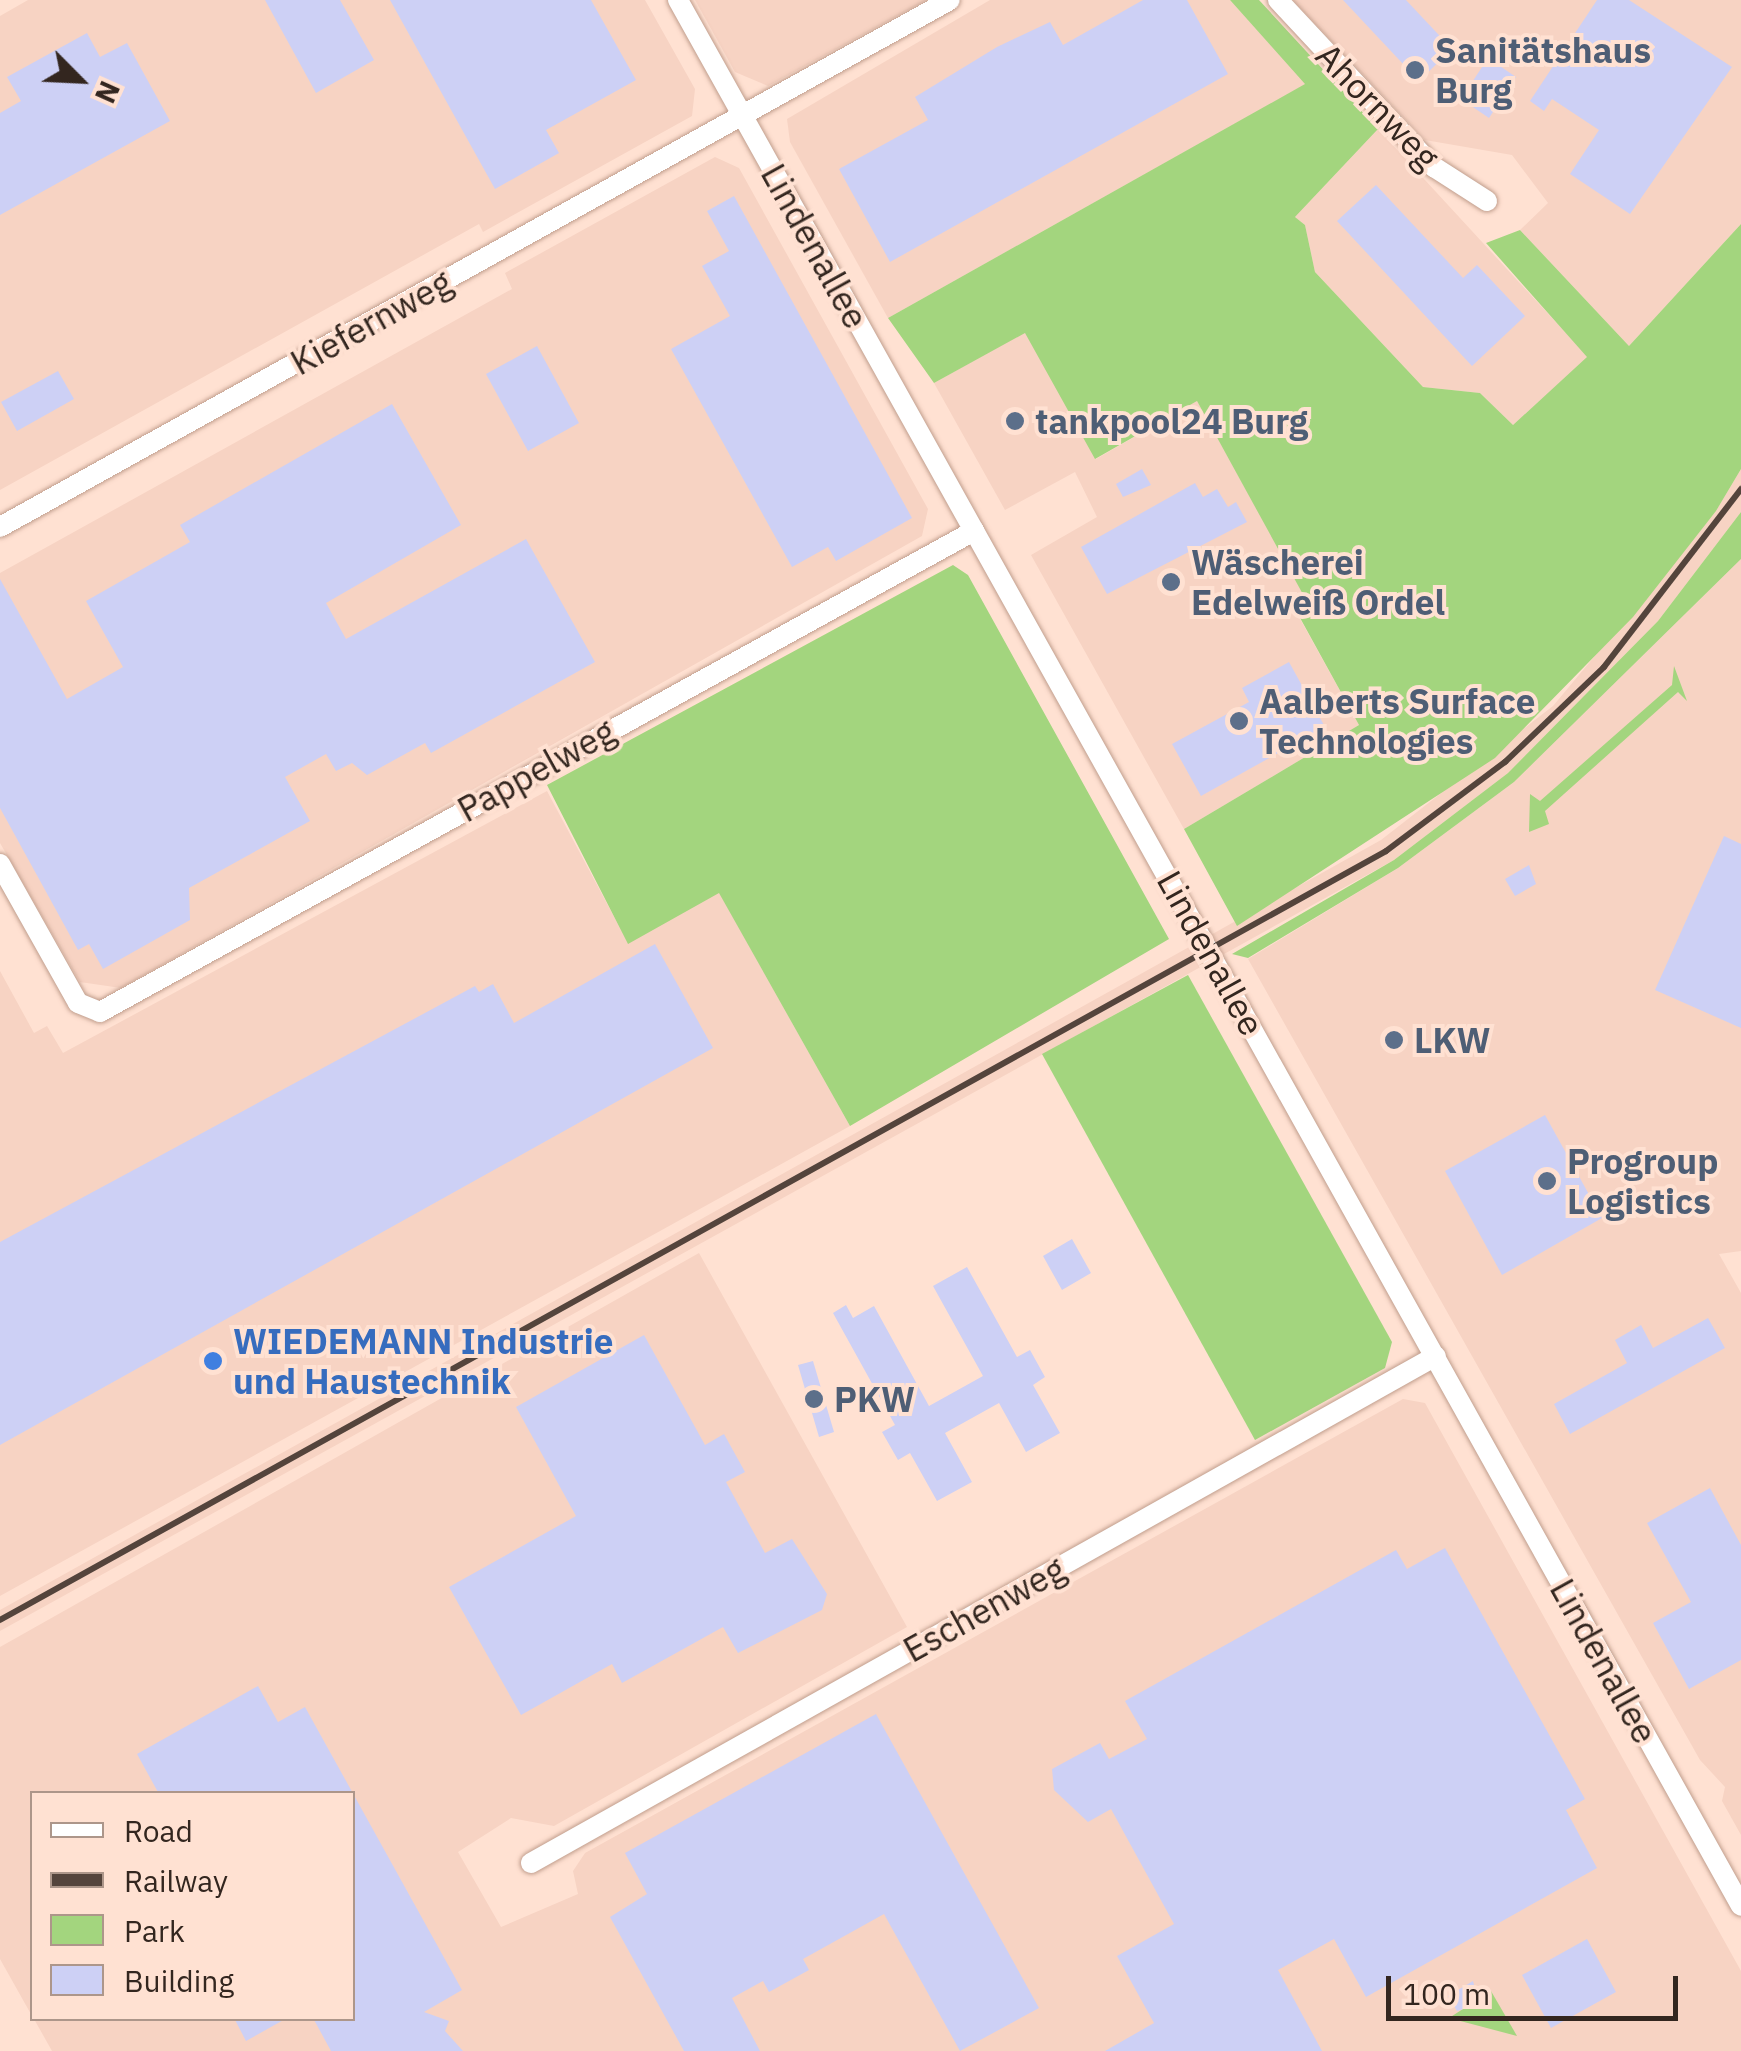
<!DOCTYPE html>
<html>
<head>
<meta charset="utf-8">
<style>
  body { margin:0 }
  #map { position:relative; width:1741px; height:2051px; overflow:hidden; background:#ffe1d2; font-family:"IBM Plex Sans",sans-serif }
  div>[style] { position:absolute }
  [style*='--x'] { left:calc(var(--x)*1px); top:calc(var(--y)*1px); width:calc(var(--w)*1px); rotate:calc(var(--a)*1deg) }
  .built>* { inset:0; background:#f7d3c3 }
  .green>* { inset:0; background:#a3d57e }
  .building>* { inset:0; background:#cdd0f5 }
  .roads { filter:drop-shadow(0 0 2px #c19e8d) drop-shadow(0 0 2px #c19e8d) }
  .minor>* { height:20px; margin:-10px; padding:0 10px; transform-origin:10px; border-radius:10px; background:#fff }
  .rail>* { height:6px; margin:-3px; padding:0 3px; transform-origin:3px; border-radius:3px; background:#54443c }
  .dots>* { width:28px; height:28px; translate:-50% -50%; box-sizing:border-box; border:5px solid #ffe1d2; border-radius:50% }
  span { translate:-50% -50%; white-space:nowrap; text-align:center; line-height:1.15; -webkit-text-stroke:8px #ffe1d2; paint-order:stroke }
  .service-label { font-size:35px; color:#4e5e75; font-weight:700 }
  .left { translate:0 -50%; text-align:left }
  .street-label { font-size:35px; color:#33261f }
  .shop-label { font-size:35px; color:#366cbe; font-weight:700 }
  .legend { position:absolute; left:30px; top:1791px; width:325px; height:230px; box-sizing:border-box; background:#ffe1d2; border:2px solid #ad968a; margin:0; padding:12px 18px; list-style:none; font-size:30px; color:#33261f }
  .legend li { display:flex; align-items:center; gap:20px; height:50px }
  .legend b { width:50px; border:2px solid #ad968a }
  .north { position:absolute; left:30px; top:30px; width:100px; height:100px; -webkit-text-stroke:8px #ffe1d2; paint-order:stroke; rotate:114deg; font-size:28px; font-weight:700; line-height:40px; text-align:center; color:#33261f }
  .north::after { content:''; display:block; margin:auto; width:35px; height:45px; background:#33261f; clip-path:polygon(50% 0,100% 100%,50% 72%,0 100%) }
  .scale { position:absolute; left:1386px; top:1976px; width:292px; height:45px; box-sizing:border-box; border:5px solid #33261f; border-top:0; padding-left:12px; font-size:30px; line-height:35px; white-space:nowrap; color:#33261f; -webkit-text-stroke:8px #ffe1d2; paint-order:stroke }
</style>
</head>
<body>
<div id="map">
  <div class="built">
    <i style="clip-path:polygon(28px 0,645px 0,695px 89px,692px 116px,483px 232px,479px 224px,0 490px,0 16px)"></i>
    <i style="clip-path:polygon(695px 0,926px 0,768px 86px,735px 72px)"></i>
    <i style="clip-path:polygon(990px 0,1230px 0,1306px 84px,888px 318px,790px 142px,787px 119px)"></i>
    <i style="clip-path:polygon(1293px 0,1741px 0,1741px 224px,1629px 346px,1520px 230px,1548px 203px,1512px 155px,1425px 140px)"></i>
    <i style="clip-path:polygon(1378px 129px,1588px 357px,1513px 425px,1480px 393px,1423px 387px,1315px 272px,1305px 225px,1295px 217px)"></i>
    <i style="clip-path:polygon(715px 157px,739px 168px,928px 509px,922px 536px,121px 988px,80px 982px,0 843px,0 573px,512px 289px,505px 273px)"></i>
    <i style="clip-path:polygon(1025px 332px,1096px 459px,1197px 401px,1312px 609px,1299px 617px,1359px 725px,1184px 829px,1031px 555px,1097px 517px,1075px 472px,1005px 510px,934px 383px)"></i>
    <i style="clip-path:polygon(1741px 469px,1741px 512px,1658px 621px,1508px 773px,1394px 860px,0 1631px,0 1610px,1381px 840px,1553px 706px,1716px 511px)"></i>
    <i style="clip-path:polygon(1741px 559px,1741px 1251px,1719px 1254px,1741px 1293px,1741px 1835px,1722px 1801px,1725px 1787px,1700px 1760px,1248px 959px,1398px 868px,1514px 782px)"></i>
    <i style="clip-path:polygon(547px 791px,628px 943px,719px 892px,850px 1126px,0 1596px,0 971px,34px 1033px,47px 1026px,63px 1053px)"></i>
    <i style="clip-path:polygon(699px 1253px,907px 1627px,554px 1826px,511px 1818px,458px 1852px,501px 1927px,578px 1894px,573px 1871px,585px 1853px,1403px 1399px,1425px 1403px,1741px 1971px,1741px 2051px,52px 2051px,34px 2019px,352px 2018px,352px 1794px,32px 1794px,32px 2016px,0 1959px,0 1647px)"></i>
  </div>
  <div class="green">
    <i style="clip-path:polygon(1230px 0,1259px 0,1378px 129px,1295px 217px,1305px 225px,1315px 272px,1423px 387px,1480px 393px,1513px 425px,1587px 357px,1486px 243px,1520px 230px,1629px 346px,1741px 224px,1741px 469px,1716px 511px,1633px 617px,1495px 758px,1237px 926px,1184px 829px,1359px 725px,1299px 616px,1311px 609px,1197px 401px,1095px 459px,1025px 333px,934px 383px,888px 318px,1305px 84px)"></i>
    <i style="clip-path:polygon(1741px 512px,1741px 559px,1514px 782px,1398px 868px,1248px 958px,1232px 954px,1394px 860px,1508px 773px,1658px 621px)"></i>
    <i style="clip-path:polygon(953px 565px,968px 575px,1169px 939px,850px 1126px,719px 893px,628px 944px,547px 785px)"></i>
    <i style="clip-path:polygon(1674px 666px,1687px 701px,1678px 692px,1545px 811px,1549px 824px,1529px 832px,1530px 794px,1540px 801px,1672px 685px)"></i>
    <i style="clip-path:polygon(1188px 975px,1392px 1342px,1385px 1368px,1255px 1440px,1042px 1054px)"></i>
    <i style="clip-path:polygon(1491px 1991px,1517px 2036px,1449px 2018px)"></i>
  </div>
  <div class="building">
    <i style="clip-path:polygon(265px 0,340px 0,374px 60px,316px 93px)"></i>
    <i style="clip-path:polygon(390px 0,591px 0,636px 80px,546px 130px,559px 153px,495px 189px)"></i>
    <i style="clip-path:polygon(1143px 0,1187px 0,1228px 74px,890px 262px,839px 169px,928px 120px,915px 97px,997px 47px,1050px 22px,1063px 45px)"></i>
    <i style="clip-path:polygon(1343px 0,1406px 0,1452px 49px,1419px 81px)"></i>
    <i style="clip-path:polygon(1597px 0,1629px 0,1732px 67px,1630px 214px,1570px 174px,1599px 130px,1552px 99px,1544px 111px,1530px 101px)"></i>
    <i style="clip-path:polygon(87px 33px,100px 57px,127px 43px,170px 121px,0 215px,0 113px,21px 101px,7px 77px)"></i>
    <i style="clip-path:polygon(1488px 58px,1516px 77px,1489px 118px,1461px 99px)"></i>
    <i style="clip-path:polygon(1376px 185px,1463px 278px,1477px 265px,1525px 316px,1472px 366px,1337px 221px)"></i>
    <i style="clip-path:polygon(734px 196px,912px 518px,836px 561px,828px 547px,792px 567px,671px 349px,730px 316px,702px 266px,729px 251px,707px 211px)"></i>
    <i style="clip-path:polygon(537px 346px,579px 423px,528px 451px,486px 374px)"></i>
    <i style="clip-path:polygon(58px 371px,74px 399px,17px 431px,1px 402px)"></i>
    <i style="clip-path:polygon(392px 404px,461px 525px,326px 603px,346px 639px,526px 539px,595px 662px,431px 753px,425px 743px,367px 775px,352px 763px,336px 771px,326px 754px,285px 777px,310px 821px,189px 888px,190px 920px,103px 969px,89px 944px,78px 950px,0 808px,0 579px,67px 699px,123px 667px,86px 601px,190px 542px,180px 525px)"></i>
    <i style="clip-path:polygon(1142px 469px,1151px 485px,1123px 497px,1116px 484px)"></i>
    <i style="clip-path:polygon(1195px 483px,1203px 497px,1217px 489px,1228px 507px,1236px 502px,1247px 522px,1107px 594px,1081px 547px)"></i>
    <i style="clip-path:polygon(1289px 662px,1325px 727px,1201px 796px,1172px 744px,1249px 702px,1242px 688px)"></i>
    <i style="clip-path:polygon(1724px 836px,1741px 844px,1741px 1028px,1655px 990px)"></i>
    <i style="clip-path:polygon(1529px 865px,1536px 884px,1515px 896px,1505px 879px)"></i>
    <i style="clip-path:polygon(655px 944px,713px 1048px,0 1445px,0 1242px,475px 986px,479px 992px,493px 984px,514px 1023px)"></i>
    <i style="clip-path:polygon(1545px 1115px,1602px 1218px,1502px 1275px,1445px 1171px)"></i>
    <i style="clip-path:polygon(1072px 1239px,1091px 1273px,1062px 1290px,1043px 1256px)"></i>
    <i style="clip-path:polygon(967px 1267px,1017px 1357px,1030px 1350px,1045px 1377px,1033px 1385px,1060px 1433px,1026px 1452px,999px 1403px,945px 1433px,972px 1482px,937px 1501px,910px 1453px,898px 1460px,882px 1432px,895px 1425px,833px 1313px,846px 1305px,853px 1318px,874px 1306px,929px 1406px,983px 1376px,933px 1286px)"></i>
    <i style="clip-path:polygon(1708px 1318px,1725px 1348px,1570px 1434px,1554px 1404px,1627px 1363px,1615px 1340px,1641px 1325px,1653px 1348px)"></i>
    <i style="clip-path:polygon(644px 1335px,705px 1445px,724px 1434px,745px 1472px,726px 1482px,765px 1553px,792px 1539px,827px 1594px,822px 1610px,738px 1653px,723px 1627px,622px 1683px,612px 1664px,521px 1715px,449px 1587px,576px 1516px,516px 1407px)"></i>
    <i style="clip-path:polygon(813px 1361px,834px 1432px,819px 1437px,798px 1365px)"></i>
    <i style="clip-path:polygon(1710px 1488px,1741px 1545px,1741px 1660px,1689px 1689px,1653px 1623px,1691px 1602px,1647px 1523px)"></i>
    <i style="clip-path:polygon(1445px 1548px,1585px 1799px,1566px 1810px,1597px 1868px,1366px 1997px,1334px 1939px,1278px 1970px,1322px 2051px,1105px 2051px,1154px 2023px,1117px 1956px,1174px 1924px,1111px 1809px,1088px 1822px,1054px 1790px,1052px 1769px,1100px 1743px,1109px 1759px,1147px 1739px,1125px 1701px,1396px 1550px,1407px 1569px)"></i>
    <i style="clip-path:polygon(258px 1686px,278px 1722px,305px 1707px,462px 1990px,424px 2012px,449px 2021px,445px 2031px,463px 2051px,331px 2051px,313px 2018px,352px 2018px,352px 1794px,159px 1794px,137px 1754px)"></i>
    <i style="clip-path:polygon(876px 1714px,1039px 2008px,960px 2051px,884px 1914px,803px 1959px,809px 1970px,769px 1992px,763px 1981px,732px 1998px,760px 2051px,684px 2051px,610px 1917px,647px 1894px,625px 1853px)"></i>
    <i style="clip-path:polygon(1587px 1939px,1616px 1992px,1551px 2028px,1522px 1975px)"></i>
    <i style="clip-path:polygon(1473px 1981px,1479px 2004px,1457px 2011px,1448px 1996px)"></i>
    <i style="clip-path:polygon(234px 2018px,287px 2018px,246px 2041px)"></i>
  </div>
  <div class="roads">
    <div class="minor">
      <i style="--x:678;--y:0;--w:2182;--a:60.85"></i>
      <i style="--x:1278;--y:0;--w:229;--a:47"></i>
      <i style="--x:1434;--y:167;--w:63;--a:32.7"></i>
      <i style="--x:0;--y:527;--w:1086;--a:-29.02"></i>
      <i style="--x:0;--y:864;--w:159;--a:60.7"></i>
      <i style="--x:78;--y:1003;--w:24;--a:22"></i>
      <i style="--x:100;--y:1012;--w:998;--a:-28.83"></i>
      <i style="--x:531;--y:1863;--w:1037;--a:-29.26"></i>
    </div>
  </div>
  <div class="rail">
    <i style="--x:0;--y:1620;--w:1585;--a:-29.02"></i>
    <i style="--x:1386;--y:851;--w:149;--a:-36.8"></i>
    <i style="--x:1505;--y:762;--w:137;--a:-43.8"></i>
    <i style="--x:1604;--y:667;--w:225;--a:-52.4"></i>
  </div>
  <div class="dots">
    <i style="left:1415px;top:70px;background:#5c6f8a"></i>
    <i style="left:1015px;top:421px;background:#5c6f8a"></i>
    <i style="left:1171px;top:582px;background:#5c6f8a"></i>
    <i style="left:1239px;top:721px;background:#5c6f8a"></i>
    <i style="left:1394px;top:1040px;background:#5c6f8a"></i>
    <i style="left:1547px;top:1181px;background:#5c6f8a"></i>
    <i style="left:213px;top:1361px;background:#3f7fe0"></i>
    <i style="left:814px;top:1399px;background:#5c6f8a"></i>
  </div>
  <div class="service-label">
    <span class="left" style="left:1435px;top:70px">Sanitätshaus<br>Burg</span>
    <span class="left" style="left:1035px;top:421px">tankpool24 Burg</span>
    <span class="left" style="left:1191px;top:582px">Wäscherei<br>Edelweiß Ordel</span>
    <span class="left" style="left:1259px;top:721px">Aalberts Surface<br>Technologies</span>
    <span class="left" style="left:1414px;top:1040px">LKW</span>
    <span class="left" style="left:1567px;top:1181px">Progroup<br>Logistics</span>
    <span class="left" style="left:834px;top:1399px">PKW</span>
  </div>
  <div class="street-label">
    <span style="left:1378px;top:106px;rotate:46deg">Ahornweg</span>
    <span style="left:815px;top:246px;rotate:61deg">Lindenallee</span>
    <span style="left:371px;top:322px;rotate:-29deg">Kiefernweg</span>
    <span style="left:536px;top:770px;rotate:-29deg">Pappelweg</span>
    <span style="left:1211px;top:953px;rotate:61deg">Lindenallee</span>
    <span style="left:984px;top:1609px;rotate:-29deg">Eschenweg</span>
    <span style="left:1604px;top:1661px;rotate:61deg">Lindenallee</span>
  </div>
  <div class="shop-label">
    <span class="left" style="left:233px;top:1361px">WIEDEMANN Industrie<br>und Haustechnik</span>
  </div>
  <ul class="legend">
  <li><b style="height:12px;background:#fff"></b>Road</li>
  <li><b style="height:12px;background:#54443c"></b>Railway</li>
  <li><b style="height:28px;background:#a3d57e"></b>Park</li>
  <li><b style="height:28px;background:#cdd0f5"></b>Building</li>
  </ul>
  <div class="north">N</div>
  <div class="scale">100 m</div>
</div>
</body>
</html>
